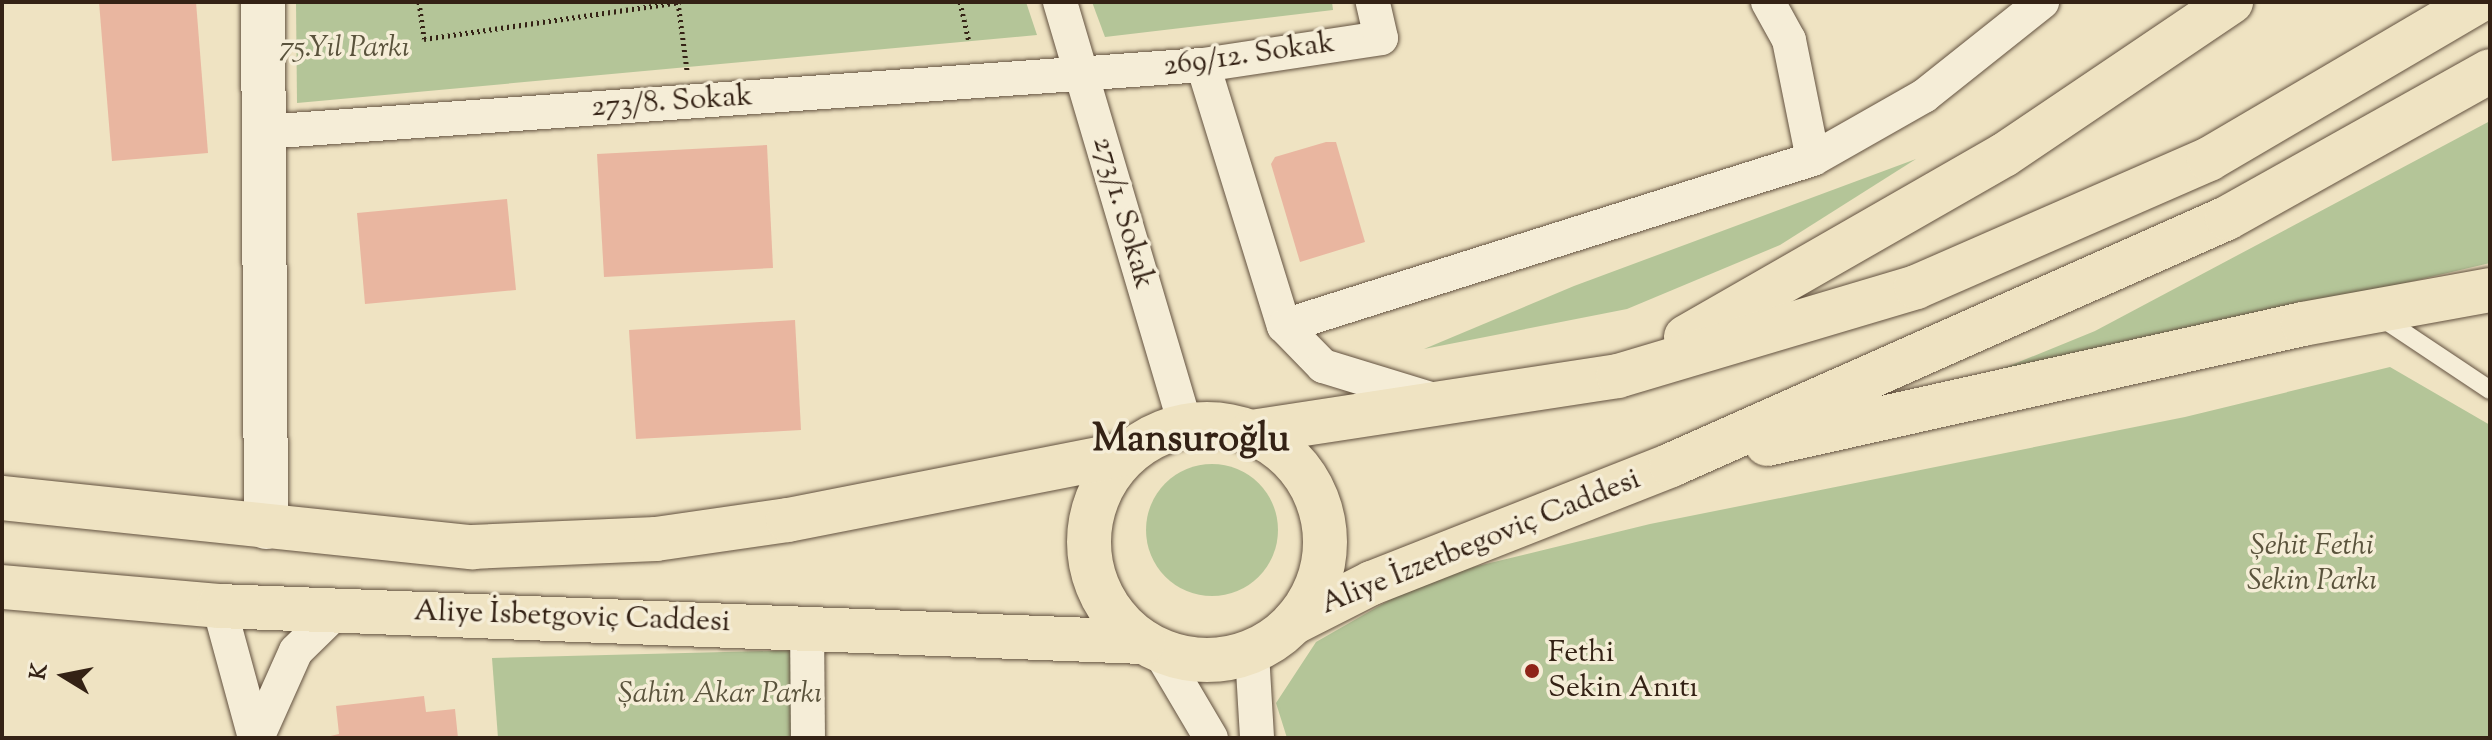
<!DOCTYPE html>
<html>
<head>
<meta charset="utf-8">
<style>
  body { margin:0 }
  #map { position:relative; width:2492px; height:740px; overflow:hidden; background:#efe3c2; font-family:"Sorts Mill Goudy",serif }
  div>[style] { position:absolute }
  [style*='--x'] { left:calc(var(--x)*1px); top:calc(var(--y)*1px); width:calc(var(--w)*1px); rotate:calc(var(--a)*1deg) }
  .green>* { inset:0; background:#b4c598 }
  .round { border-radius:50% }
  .building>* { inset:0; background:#e9b6a0 }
  .path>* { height:5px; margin-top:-2.5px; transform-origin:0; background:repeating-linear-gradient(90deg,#342215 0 2px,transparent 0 6px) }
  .roads { filter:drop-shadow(0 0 2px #635240) drop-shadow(0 0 2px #635240) }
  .service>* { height:18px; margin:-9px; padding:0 9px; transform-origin:9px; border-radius:9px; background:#f5edd7 }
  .minor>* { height:34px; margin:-17px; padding:0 17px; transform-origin:17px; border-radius:17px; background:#f5edd7 }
  .tertiary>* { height:44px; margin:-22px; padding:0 22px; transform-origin:22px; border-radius:22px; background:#f5edd7 }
  .primary>* { height:44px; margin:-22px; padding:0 22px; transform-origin:22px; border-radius:22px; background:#efe3c2 }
  .primary>.ring { margin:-22px; padding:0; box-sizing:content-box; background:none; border:44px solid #efe3c2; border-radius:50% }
  .dots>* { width:22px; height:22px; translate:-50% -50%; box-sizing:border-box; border:4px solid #f5edd7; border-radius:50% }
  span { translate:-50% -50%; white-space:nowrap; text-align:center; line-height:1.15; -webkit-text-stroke:7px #f5edd7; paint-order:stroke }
  .park-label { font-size:30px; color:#5a533c; font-style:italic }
  .street-label { font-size:30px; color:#342215 }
  .poi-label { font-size:30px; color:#342215 }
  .left { translate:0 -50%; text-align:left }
  .district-label { font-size:38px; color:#342215; font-weight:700 }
  .frame { position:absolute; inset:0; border:4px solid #342215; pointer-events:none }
  .north { position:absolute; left:24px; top:636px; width:80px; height:80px; -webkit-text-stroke:6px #f5edd7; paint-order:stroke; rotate:280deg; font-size:22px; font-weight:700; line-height:32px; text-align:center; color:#342215 }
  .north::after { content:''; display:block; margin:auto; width:28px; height:36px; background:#342215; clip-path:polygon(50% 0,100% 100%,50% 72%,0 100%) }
</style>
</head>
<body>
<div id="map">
  <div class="green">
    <i style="clip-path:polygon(296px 2px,1026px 2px,1037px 35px,297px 103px)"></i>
    <i style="clip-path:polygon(1092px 2px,1332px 2px,1333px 10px,1105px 37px)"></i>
    <i style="clip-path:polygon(2490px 121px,2490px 263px,1950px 390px,2095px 331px)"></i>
    <i style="clip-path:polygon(1916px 159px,1780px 245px,1627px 309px,1424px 349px,1574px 286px)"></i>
    <i style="clip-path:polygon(2390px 367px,2490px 425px,2490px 738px,1287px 738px,1276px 703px,1316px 642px,1428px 578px,1650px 524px,2185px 417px)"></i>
    <i class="round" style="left:1146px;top:464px;width:132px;height:132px"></i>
    <i style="clip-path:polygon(808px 650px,808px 738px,498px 738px,492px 658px)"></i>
  </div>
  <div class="building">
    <i style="clip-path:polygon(99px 2px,196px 2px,208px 153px,112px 161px)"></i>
    <i style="clip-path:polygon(1326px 142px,1336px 142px,1365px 242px,1300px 262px,1271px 164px,1275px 157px)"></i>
    <i style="clip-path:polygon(767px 145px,773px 268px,604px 277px,597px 154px)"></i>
    <i style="clip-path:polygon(507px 199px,516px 290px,365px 304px,357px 213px)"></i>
    <i style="clip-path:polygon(795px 320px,801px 430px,636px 439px,629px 330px)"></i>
    <i style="clip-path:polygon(424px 696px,426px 712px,455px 709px,458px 738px,322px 738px,339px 734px,336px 706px)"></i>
  </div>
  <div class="path">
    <i style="--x:419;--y:2;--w:37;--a:82"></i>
    <i style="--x:424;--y:39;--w:259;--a:-8.2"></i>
    <i style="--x:678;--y:2;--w:69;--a:82.5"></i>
    <i style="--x:960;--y:2;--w:41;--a:77.3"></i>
  </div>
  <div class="roads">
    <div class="service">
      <i style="--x:2376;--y:314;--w:137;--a:33.7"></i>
    </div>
    <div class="minor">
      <i style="--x:1060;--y:2;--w:441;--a:73.5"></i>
      <i style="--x:1768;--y:2;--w:43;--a:61.1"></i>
      <i style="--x:1789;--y:40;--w:121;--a:78.6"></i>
      <i style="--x:1203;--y:65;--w:273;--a:72.8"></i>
      <i style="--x:1284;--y:326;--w:56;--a:45.7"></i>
      <i style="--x:1323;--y:366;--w:116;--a:17"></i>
      <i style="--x:263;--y:132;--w:942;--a:-4.08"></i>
      <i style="--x:1203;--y:65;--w:180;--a:-8.6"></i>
      <i style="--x:1381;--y:38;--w:37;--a:-103"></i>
      <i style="--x:1284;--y:326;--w:555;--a:-17.52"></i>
      <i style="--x:1813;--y:159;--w:128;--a:-29.6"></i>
      <i style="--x:1924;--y:96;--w:151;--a:-38.5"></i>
      <i style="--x:219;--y:606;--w:137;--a:74.7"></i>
      <i style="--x:807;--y:625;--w:113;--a:89.5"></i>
      <i style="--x:1159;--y:650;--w:102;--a:59.4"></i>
      <i style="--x:1252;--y:653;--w:85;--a:86.6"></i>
      <i style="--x:257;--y:738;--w:95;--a:-65.9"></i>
      <i style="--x:296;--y:651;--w:59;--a:-44.3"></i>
    </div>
    <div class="tertiary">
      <i style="--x:263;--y:2;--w:525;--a:89.67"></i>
    </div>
    <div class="primary">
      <i style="--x:1686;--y:337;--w:366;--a:-29.8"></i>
      <i style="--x:2004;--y:155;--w:274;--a:-34"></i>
      <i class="ring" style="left:1089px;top:424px;width:192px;height:192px"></i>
      <i style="--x:1252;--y:432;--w:370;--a:-8.7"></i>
      <i style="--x:1618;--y:376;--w:311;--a:-16.6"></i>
      <i style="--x:1916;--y:287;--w:320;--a:-23.6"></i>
      <i style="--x:2209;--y:159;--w:311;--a:-30.4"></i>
      <i style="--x:1767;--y:444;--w:549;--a:-12.62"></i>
      <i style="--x:2303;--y:324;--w:190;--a:-10.3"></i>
      <i style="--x:2;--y:498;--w:473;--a:6"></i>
      <i style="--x:472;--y:547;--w:184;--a:-2.5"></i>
      <i style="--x:656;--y:539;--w:133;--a:-8.2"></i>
      <i style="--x:788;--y:520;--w:347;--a:-11.1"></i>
      <i style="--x:2;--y:587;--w:218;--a:5"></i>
      <i style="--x:219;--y:606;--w:925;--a:2.23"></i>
      <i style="--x:1293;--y:623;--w:89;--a:-26.9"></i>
      <i style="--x:1372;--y:583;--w:321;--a:-21.5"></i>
      <i style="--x:1671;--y:465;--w:608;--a:-23.95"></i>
      <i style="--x:2227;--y:218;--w:301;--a:-29.2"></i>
    </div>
  </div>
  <div class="dots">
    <i style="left:1532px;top:671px;background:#8f2418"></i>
  </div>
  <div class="park-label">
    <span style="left:345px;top:49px">75.Yıl Parkı</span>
    <span style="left:2312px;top:564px">Şehit Fethi<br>Sekin Parkı</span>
    <span style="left:720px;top:695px">Şahin Akar Parkı</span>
  </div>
  <div class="street-label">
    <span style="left:1249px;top:56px;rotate:-8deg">269/12. Sokak</span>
    <span style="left:672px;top:103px;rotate:-4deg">273/8. Sokak</span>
    <span style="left:1122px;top:213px;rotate:74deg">273/1. Sokak</span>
    <span style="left:1481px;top:543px;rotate:-22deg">Aliye İzzetbegoviç Caddesi</span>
    <span style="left:572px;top:618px;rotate:2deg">Aliye İsbetgoviç Caddesi</span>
  </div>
  <div class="poi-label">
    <span class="left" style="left:1548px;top:671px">Fethi<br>Sekin Anıtı</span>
  </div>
  <div class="district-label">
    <span style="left:1191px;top:442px">Mansuroğlu</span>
  </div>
  <div class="frame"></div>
  <div class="north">K</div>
</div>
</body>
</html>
